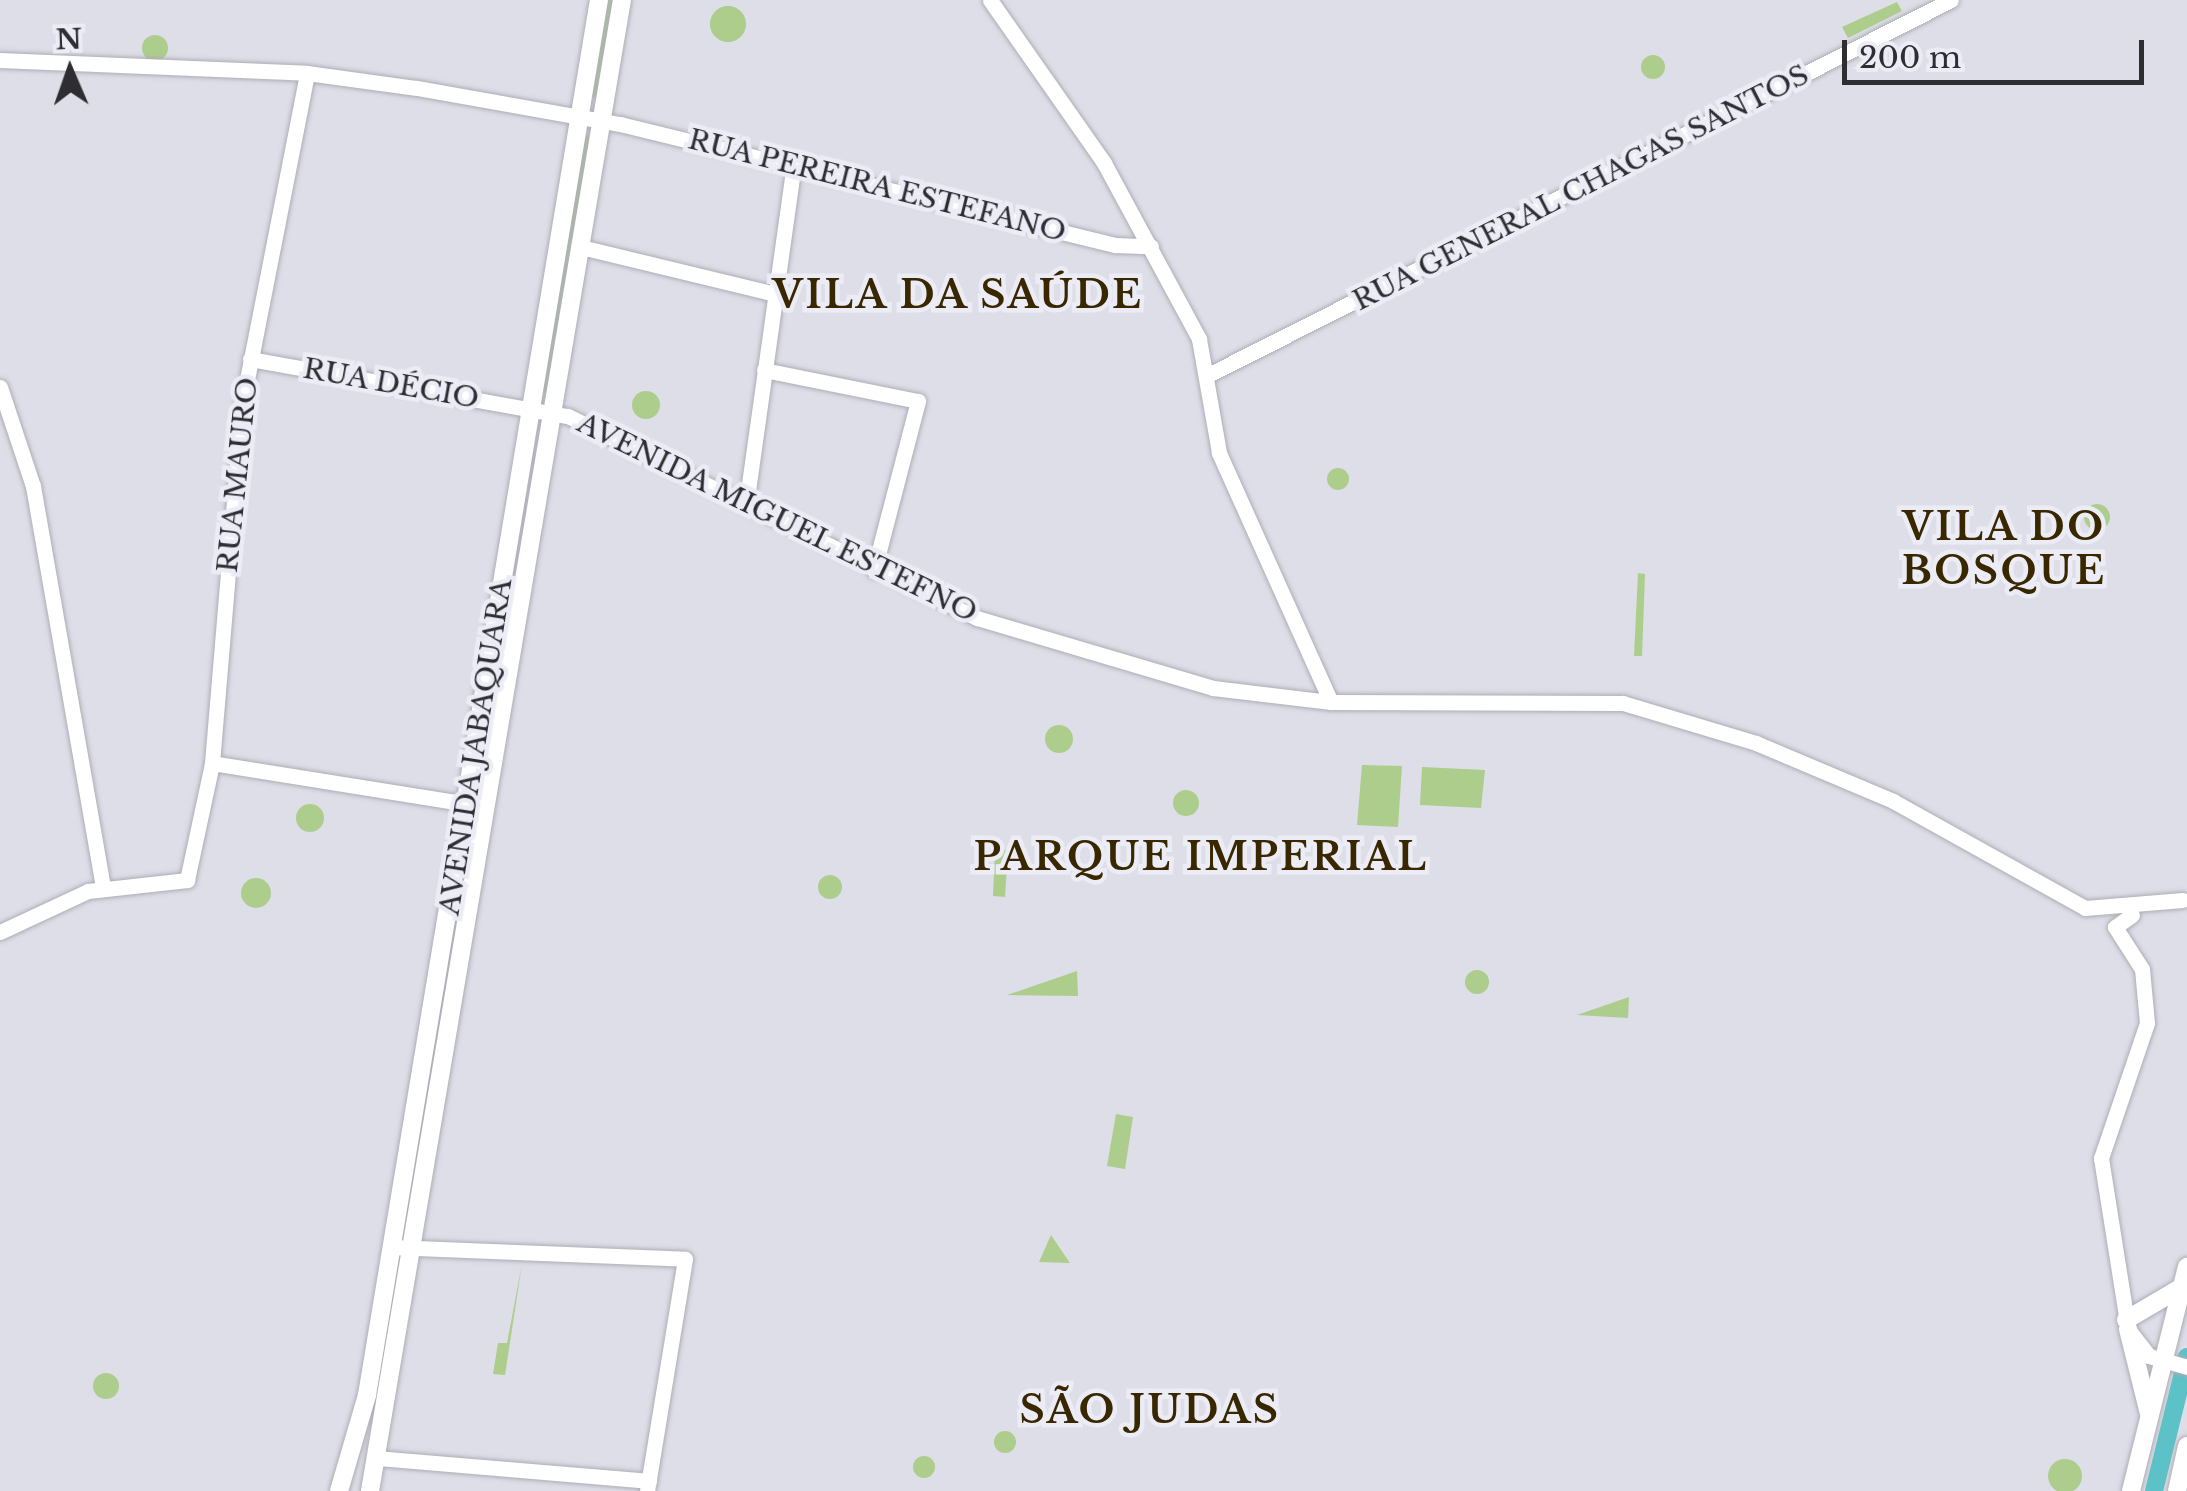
<!DOCTYPE html>
<html>
<head>
<meta charset="utf-8">
<style>
  body { margin:0 }
  #map { position:relative; width:2187px; height:1491px; overflow:hidden; background:#dedee8; font-family:"Libre Baskerville",serif }
  div>[style] { position:absolute }
  [style*='--x'] { left:calc(var(--x)*1px); top:calc(var(--y)*1px); width:calc(var(--w)*1px); rotate:calc(var(--a)*1deg) }
  .green>* { inset:0; background:#adcd8c }
  .round { border-radius:50% }
  .river>* { height:18px; margin:-9px; padding:0 9px; transform-origin:9px; border-radius:9px; background:#5cc2c7 }
  .roads { filter:drop-shadow(0 0 2px #adadb6) drop-shadow(0 0 2px #adadb6) }
  .minor>* { height:15px; margin:-7.5px; padding:0 7.5px; transform-origin:7.5px; border-radius:7.5px; background:#fff }
  .major>* { height:18px; margin:-9px; padding:0 9px; transform-origin:9px; border-radius:9px; background:#fff }
  span { translate:-50% -50%; white-space:nowrap; text-align:center; line-height:1.15; -webkit-text-stroke:9px #ebecf5; paint-order:stroke }
  .street-label { font-size:28px; color:#2e2e32 }
  .district-label { font-size:38px; color:#392700; font-weight:700; letter-spacing:2.5px }
  .north { position:absolute; left:20px; top:20px; width:100px; height:100px; -webkit-text-stroke:8px #ebecf5; paint-order:stroke; rotate:358deg; font-size:28px; font-weight:700; line-height:40px; text-align:center; color:#2e2e32 }
  .north::after { content:''; display:block; margin:auto; width:35px; height:45px; background:#2e2e32; clip-path:polygon(50% 0,100% 100%,50% 72%,0 100%) }
  .scale { position:absolute; left:1842px; top:40px; width:302px; height:45px; box-sizing:border-box; border:5px solid #2e2e32; border-top:0; padding-left:12px; font-size:30px; line-height:35px; white-space:nowrap; color:#2e2e32; -webkit-text-stroke:8px #ebecf5; paint-order:stroke }
</style>
</head>
<body>
<div id="map">
  <div class="green">
    <i style="clip-path:polygon(608px 0,614px 0,598px 98px,592px 97px)"></i>
    <i style="clip-path:polygon(1897px 2px,1902px 11px,1848px 38px,1842px 27px)"></i>
    <i class="round" style="left:710px;top:6px;width:36px;height:36px"></i>
    <i class="round" style="left:142px;top:35px;width:26px;height:26px"></i>
    <i class="round" style="left:1641px;top:55px;width:24px;height:24px"></i>
    <i style="clip-path:polygon(585px 135px,591px 136px,548px 393px,543px 393px)"></i>
    <i class="round" style="left:632px;top:391px;width:28px;height:28px"></i>
    <i class="round" style="left:1327px;top:468px;width:22px;height:22px"></i>
    <i class="round" style="left:2084px;top:504px;width:26px;height:26px"></i>
    <i style="clip-path:polygon(1638px 573px,1645px 574px,1642px 656px,1634px 656px)"></i>
    <i class="round" style="left:1045px;top:725px;width:28px;height:28px"></i>
    <i style="clip-path:polygon(1362px 765px,1402px 766px,1398px 827px,1357px 825px)"></i>
    <i style="clip-path:polygon(1422px 767px,1485px 770px,1481px 808px,1420px 805px)"></i>
    <i class="round" style="left:1173px;top:790px;width:26px;height:26px"></i>
    <i class="round" style="left:296px;top:804px;width:28px;height:28px"></i>
    <i style="clip-path:polygon(995px 849px,1008px 850px,1005px 897px,993px 896px)"></i>
    <i class="round" style="left:818px;top:875px;width:24px;height:24px"></i>
    <i class="round" style="left:241px;top:878px;width:30px;height:30px"></i>
    <i class="round" style="left:1465px;top:970px;width:24px;height:24px"></i>
    <i style="clip-path:polygon(1077px 971px,1078px 996px,1007px 995px)"></i>
    <i style="clip-path:polygon(1629px 997px,1628px 1018px,1577px 1015px)"></i>
    <i style="clip-path:polygon(1116px 1114px,1133px 1117px,1125px 1169px,1107px 1166px)"></i>
    <i style="clip-path:polygon(1051px 1235px,1070px 1263px,1039px 1262px)"></i>
    <i style="clip-path:polygon(522px 1264px,505px 1375px,493px 1374px,498px 1343px,507px 1343px)"></i>
    <i class="round" style="left:93px;top:1373px;width:26px;height:26px"></i>
    <i class="round" style="left:994px;top:1431px;width:22px;height:22px"></i>
    <i class="round" style="left:913px;top:1456px;width:22px;height:22px"></i>
    <i class="round" style="left:2048px;top:1459px;width:34px;height:34px"></i>
  </div>
  <div class="river">
    <i style="--x:2154;--y:1491;--w:138;--a:-76.2"></i>
  </div>
  <div class="roads">
    <div class="minor">
      <i style="--x:990;--y:0;--w:199;--a:55"></i>
      <i style="--x:1104;--y:163;--w:200;--a:61.6"></i>
      <i style="--x:1199;--y:339;--w:116;--a:80"></i>
      <i style="--x:1219;--y:453;--w:273;--a:65.8"></i>
      <i style="--x:0;--y:60;--w:307;--a:2.4"></i>
      <i style="--x:307;--y:73;--w:111;--a:7.8"></i>
      <i style="--x:417;--y:88;--w:206;--a:10.1"></i>
      <i style="--x:620;--y:124;--w:510;--a:13.74"></i>
      <i style="--x:1115;--y:245;--w:36;--a:2"></i>
      <i style="--x:581;--y:247;--w:200;--a:13.6"></i>
      <i style="--x:250;--y:359;--w:323;--a:10.2"></i>
      <i style="--x:568;--y:416;--w:456;--a:26.3"></i>
      <i style="--x:977;--y:618;--w:246;--a:16.5"></i>
      <i style="--x:1213;--y:688;--w:119;--a:6.8"></i>
      <i style="--x:1331;--y:702;--w:292;--a:0.2"></i>
      <i style="--x:1623;--y:703;--w:139;--a:16.7"></i>
      <i style="--x:1756;--y:743;--w:149;--a:22.9"></i>
      <i style="--x:1893;--y:801;--w:220;--a:29.1"></i>
      <i style="--x:2085;--y:908;--w:98;--a:-4.7"></i>
      <i style="--x:764;--y:370;--w:157;--a:11.4"></i>
      <i style="--x:918;--y:401;--w:175;--a:104.6"></i>
      <i style="--x:1210;--y:374;--w:830;--a:-26.78"></i>
      <i style="--x:0;--y:387;--w:104;--a:71.6"></i>
      <i style="--x:33;--y:486;--w:409;--a:80.1"></i>
      <i style="--x:746;--y:505;--w:343;--a:-82"></i>
      <i style="--x:212;--y:763;--w:266;--a:9.1"></i>
      <i style="--x:2132;--y:915;--w:21;--a:145"></i>
      <i style="--x:2115;--y:927;--w:50;--a:57.3"></i>
      <i style="--x:2142;--y:969;--w:54;--a:84.7"></i>
      <i style="--x:2147;--y:1023;--w:143;--a:108.8"></i>
      <i style="--x:2101;--y:1158;--w:173;--a:81"></i>
      <i style="--x:2128;--y:1329;--w:34;--a:52"></i>
      <i style="--x:2149;--y:1356;--w:40;--a:16"></i>
      <i style="--x:0;--y:932;--w:97;--a:-25"></i>
      <i style="--x:88;--y:891;--w:100;--a:-6.3"></i>
      <i style="--x:187;--y:880;--w:120;--a:-77.9"></i>
      <i style="--x:212;--y:763;--w:359;--a:-85.2"></i>
      <i style="--x:242;--y:405;--w:338;--a:-78.9"></i>
      <i style="--x:392;--y:1247;--w:293;--a:2.3"></i>
      <i style="--x:685;--y:1259;--w:235;--a:99.3"></i>
      <i style="--x:377;--y:1458;--w:273;--a:4.8"></i>
    </div>
    <div class="major">
      <i style="--x:2126;--y:1320;--w:65;--a:-30.5"></i>
      <i style="--x:2128;--y:1329;--w:88;--a:76.1"></i>
      <i style="--x:339;--y:1491;--w:100;--a:-73.7"></i>
      <i style="--x:367;--y:1395;--w:1414;--a:-80.56"></i>
      <i style="--x:370;--y:1491;--w:1512;--a:-80.41"></i>
      <i style="--x:2131;--y:1491;--w:231;--a:-76"></i>
      <i style="--x:2177;--y:1491;--w:46;--a:-77.5"></i>
    </div>
  </div>
  <div class="street-label">
    <span style="left:877px;top:186px;rotate:14deg">RUA PEREIRA ESTEFANO</span>
    <span style="left:1581px;top:188px;rotate:-27deg">RUA GENERAL CHAGAS SANTOS</span>
    <span style="left:391px;top:384px;rotate:10deg">RUA DÉCIO</span>
    <span style="left:238px;top:475px;rotate:-84deg">RUA MAURO</span>
    <span style="left:777px;top:518px;rotate:26deg">AVENIDA MIGUEL ESTEFNO</span>
    <span style="left:476px;top:747px;rotate:-81deg">AVENIDA JABAQUARA</span>
  </div>
  <div class="district-label">
    <span style="left:958px;top:295px">VILA DA SAÚDE</span>
    <span style="left:2004px;top:549px">VILA DO<br>BOSQUE</span>
    <span style="left:1201px;top:857px">PARQUE IMPERIAL</span>
    <span style="left:1150px;top:1410px">SÃO JUDAS</span>
  </div>
  <div class="north">N</div>
  <div class="scale">200 m</div>
</div>
</body>
</html>
